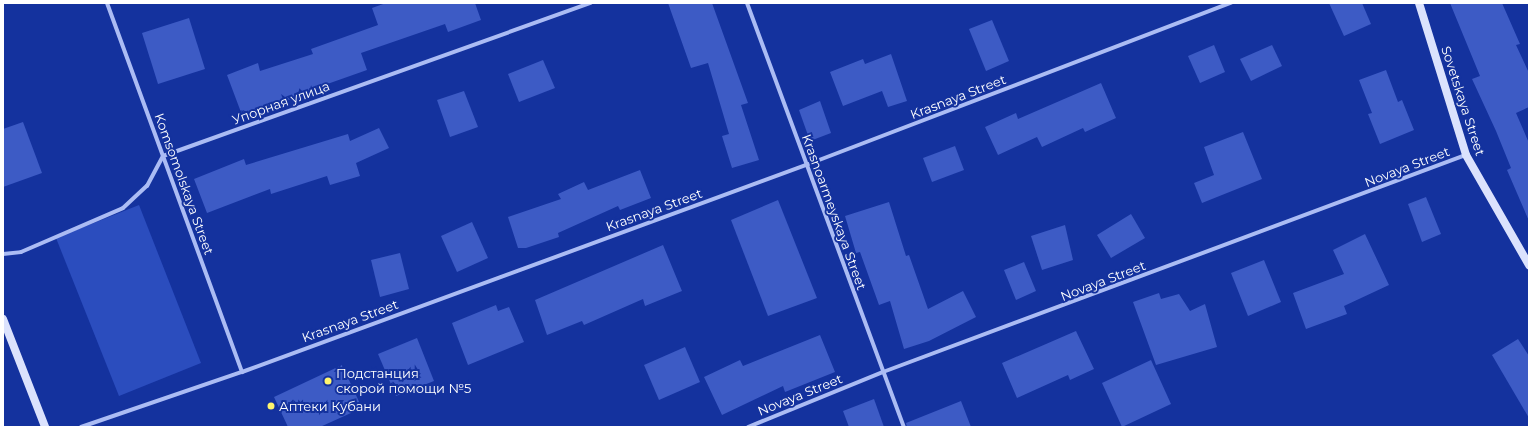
<!DOCTYPE html>
<html>
<head>
<meta charset="utf-8">
<style>
  body { margin:0 }
  #map { position:relative; width:1532px; height:430px; overflow:hidden; background:#14329e; font-family:Montserrat,sans-serif }
  div>[style] { position:absolute }
  [style*='--x'] { left:calc(var(--x)*1px); top:calc(var(--y)*1px); width:calc(var(--w)*1px); rotate:calc(var(--a)*1deg) }
  .green>* { inset:0; background:#2b4dbe }
  .building>* { inset:0; background:#3d5bc5 }
  .street>* { height:4px; margin:-2px; padding:0 2px; transform-origin:2px; border-radius:2px; background:#abbcf4 }
  .secondary>* { height:8px; margin:-4px; padding:0 4px; transform-origin:4px; border-radius:4px; background:#dbe2fd }
  .dots>* { width:11px; height:11px; translate:-50% -50%; box-sizing:border-box; border:2px solid #14329e; border-radius:50% }
  span { translate:-50% -50%; white-space:nowrap; text-align:center; line-height:1.15; -webkit-text-stroke:4px #14329e; paint-order:stroke }
  .street-label { font-size:13px; color:#fff }
  .poi-label { font-size:13px; color:#fff }
  .left { translate:0 -50%; text-align:left }
  .frame { position:absolute; inset:0; border:4px solid #fff; pointer-events:none }
</style>
</head>
<body>
<div id="map">
  <div class="green">
    <i style="clip-path:polygon(139px 205px,201px 363px,119px 396px,56px 238px)"></i>
  </div>
  <div class="building">
    <i style="clip-path:polygon(386px 3px,475px 3px,481px 20px,448px 32px,445px 24px,361px 53px,367px 70px,316px 88px,317px 91px,242px 115px,227px 75px,258px 63px,260px 71px,313px 54px,311px 49px,378px 25px,372px 8px)"></i>
    <i style="clip-path:polygon(668px 3px,712px 3px,748px 103px,741px 105px,759px 160px,732px 168px,722px 136px,729px 134px,708px 63px,691px 68px)"></i>
    <i style="clip-path:polygon(1329px 3px,1362px 3px,1371px 24px,1344px 36px)"></i>
    <i style="clip-path:polygon(1450px 3px,1502px 3px,1520px 44px,1516px 45px,1529px 73px,1529px 107px,1516px 113px,1529px 143px,1529px 221px,1507px 170px,1511px 168px,1496px 131px,1472px 79px,1480px 76px)"></i>
    <i style="clip-path:polygon(189px 18px,205px 69px,158px 84px,142px 33px)"></i>
    <i style="clip-path:polygon(992px 20px,1009px 61px,986px 71px,969px 29px)"></i>
    <i style="clip-path:polygon(1214px 45px,1225px 72px,1200px 83px,1188px 56px)"></i>
    <i style="clip-path:polygon(1272px 45px,1282px 66px,1251px 81px,1240px 59px)"></i>
    <i style="clip-path:polygon(891px 54px,907px 101px,888px 107px,882px 91px,843px 106px,830px 72px,863px 59px,865px 64px)"></i>
    <i style="clip-path:polygon(543px 60px,555px 88px,519px 102px,508px 74px)"></i>
    <i style="clip-path:polygon(1386px 70px,1398px 102px,1402px 100px,1414px 130px,1380px 144px,1368px 114px,1372px 113px,1359px 80px)"></i>
    <i style="clip-path:polygon(1101px 83px,1116px 118px,1085px 132px,1083px 128px,1042px 147px,1037px 137px,998px 155px,985px 127px,1016px 113px,1018px 119px)"></i>
    <i style="clip-path:polygon(464px 91px,478px 127px,450px 137px,437px 100px)"></i>
    <i style="clip-path:polygon(820px 101px,831px 133px,810px 141px,799px 110px)"></i>
    <i style="clip-path:polygon(23px 122px,42px 173px,3px 187px,3px 129px)"></i>
    <i style="clip-path:polygon(379px 128px,389px 148px,356px 163px,360px 176px,330px 185px,327px 176px,271px 194px,270px 189px,207px 213px,194px 179px,244px 159px,246px 165px,348px 134px,350px 141px)"></i>
    <i style="clip-path:polygon(1243px 132px,1262px 179px,1202px 203px,1194px 183px,1214px 175px,1204px 147px)"></i>
    <i style="clip-path:polygon(955px 146px,964px 170px,932px 182px,923px 158px)"></i>
    <i style="clip-path:polygon(640px 170px,651px 198px,620px 210px,618px 206px,558px 233px,559px 237px,526px 248px,518px 248px,508px 217px,561px 199px,558px 194px,584px 182px,588px 190px)"></i>
    <i style="clip-path:polygon(1426px 197px,1441px 234px,1422px 242px,1408px 204px)"></i>
    <i style="clip-path:polygon(778px 200px,817px 298px,768px 316px,731px 220px)"></i>
    <i style="clip-path:polygon(889px 202px,906px 256px,909px 255px,928px 309px,963px 291px,976px 317px,929px 341px,904px 349px,890px 301px,879px 305px,860px 252px,856px 253px,845px 216px)"></i>
    <i style="clip-path:polygon(1131px 214px,1145px 238px,1111px 258px,1097px 235px)"></i>
    <i style="clip-path:polygon(472px 222px,488px 258px,457px 272px,441px 236px)"></i>
    <i style="clip-path:polygon(1065px 225px,1073px 260px,1042px 270px,1031px 236px)"></i>
    <i style="clip-path:polygon(1365px 234px,1389px 285px,1344px 306px,1347px 314px,1306px 329px,1293px 293px,1344px 274px,1333px 250px)"></i>
    <i style="clip-path:polygon(663px 245px,682px 291px,645px 306px,643px 299px,584px 325px,582px 321px,547px 335px,535px 300px)"></i>
    <i style="clip-path:polygon(400px 253px,409px 289px,380px 297px,371px 260px)"></i>
    <i style="clip-path:polygon(1264px 260px,1281px 302px,1248px 316px,1231px 273px)"></i>
    <i style="clip-path:polygon(1024px 262px,1036px 291px,1016px 300px,1004px 270px)"></i>
    <i style="clip-path:polygon(1159px 293px,1161px 299px,1179px 294px,1190px 311px,1205px 304px,1217px 347px,1156px 365px,1133px 302px)"></i>
    <i style="clip-path:polygon(496px 305px,498px 311px,509px 307px,524px 342px,468px 365px,452px 323px)"></i>
    <i style="clip-path:polygon(1076px 331px,1094px 369px,1070px 380px,1068px 375px,1017px 398px,1002px 363px)"></i>
    <i style="clip-path:polygon(820px 335px,835px 372px,785px 392px,783px 386px,722px 415px,704px 377px,740px 360px,743px 366px)"></i>
    <i style="clip-path:polygon(417px 338px,434px 381px,396px 396px,378px 354px)"></i>
    <i style="clip-path:polygon(1518px 339px,1529px 356px,1529px 418px,1492px 355px)"></i>
    <i style="clip-path:polygon(685px 347px,700px 382px,659px 400px,644px 365px)"></i>
    <i style="clip-path:polygon(1151px 360px,1171px 404px,1122px 427px,1102px 383px)"></i>
    <i style="clip-path:polygon(342px 365px,362px 408px,320px 427px,288px 427px,274px 397px)"></i>
    <i style="clip-path:polygon(874px 399px,884px 427px,849px 427px,843px 411px)"></i>
    <i style="clip-path:polygon(961px 401px,971px 427px,907px 427px,906px 423px)"></i>
  </div>
  <div class="street">
    <i style="--x:107;--y:3;--w:393;--a:69.9"></i>
    <i style="--x:747;--y:3;--w:452;--a:69.7"></i>
    <i style="--x:3;--y:254;--w:18;--a:-6"></i>
    <i style="--x:21;--y:252;--w:111;--a:-23.3"></i>
    <i style="--x:123;--y:208;--w:33;--a:-43"></i>
    <i style="--x:147;--y:186;--w:34;--a:-62"></i>
    <i style="--x:163;--y:156;--w:454;--a:-19.7"></i>
    <i style="--x:81;--y:427;--w:170;--a:-18.9"></i>
    <i style="--x:242;--y:372;--w:601;--a:-20.15"></i>
    <i style="--x:806;--y:165;--w:455;--a:-20.9"></i>
    <i style="--x:748;--y:427;--w:146;--a:-22.2"></i>
    <i style="--x:883;--y:372;--w:622;--a:-20.42"></i>
  </div>
  <div class="secondary">
    <i style="--x:1419;--y:3;--w:159;--a:72.8"></i>
    <i style="--x:1466;--y:155;--w:127;--a:60.2"></i>
    <i style="--x:3;--y:319;--w:116;--a:68.7"></i>
  </div>
  <div class="dots">
    <i style="left:328px;top:381px;background:#fff56e"></i>
    <i style="left:271px;top:406px;background:#fff56e"></i>
  </div>
  <div class="street-label">
    <span style="left:958px;top:97px;rotate:-21deg">Krasnaya Street</span>
    <span style="left:1463px;top:101px;rotate:72deg">Sovetskaya Street</span>
    <span style="left:281px;top:103px;rotate:-20deg">Упорная улица</span>
    <span style="left:1407px;top:167px;rotate:-21deg">Novaya Street</span>
    <span style="left:184px;top:184px;rotate:70deg">Komsomolskaya Street</span>
    <span style="left:654px;top:210px;rotate:-20deg">Krasnaya Street</span>
    <span style="left:834px;top:212px;rotate:70deg">Krasnoarmeyskaya Street</span>
    <span style="left:1103px;top:281px;rotate:-21deg">Novaya Street</span>
    <span style="left:350px;top:321px;rotate:-20deg">Krasnaya Street</span>
    <span style="left:800px;top:395px;rotate:-22deg">Novaya Street</span>
  </div>
  <div class="poi-label">
    <span class="left" style="left:336px;top:381px">Подстанция<br>скорой помощи №5</span>
    <span class="left" style="left:279px;top:406px">Аптеки Кубани</span>
  </div>
  <div class="frame"></div>
</div>
</body>
</html>
